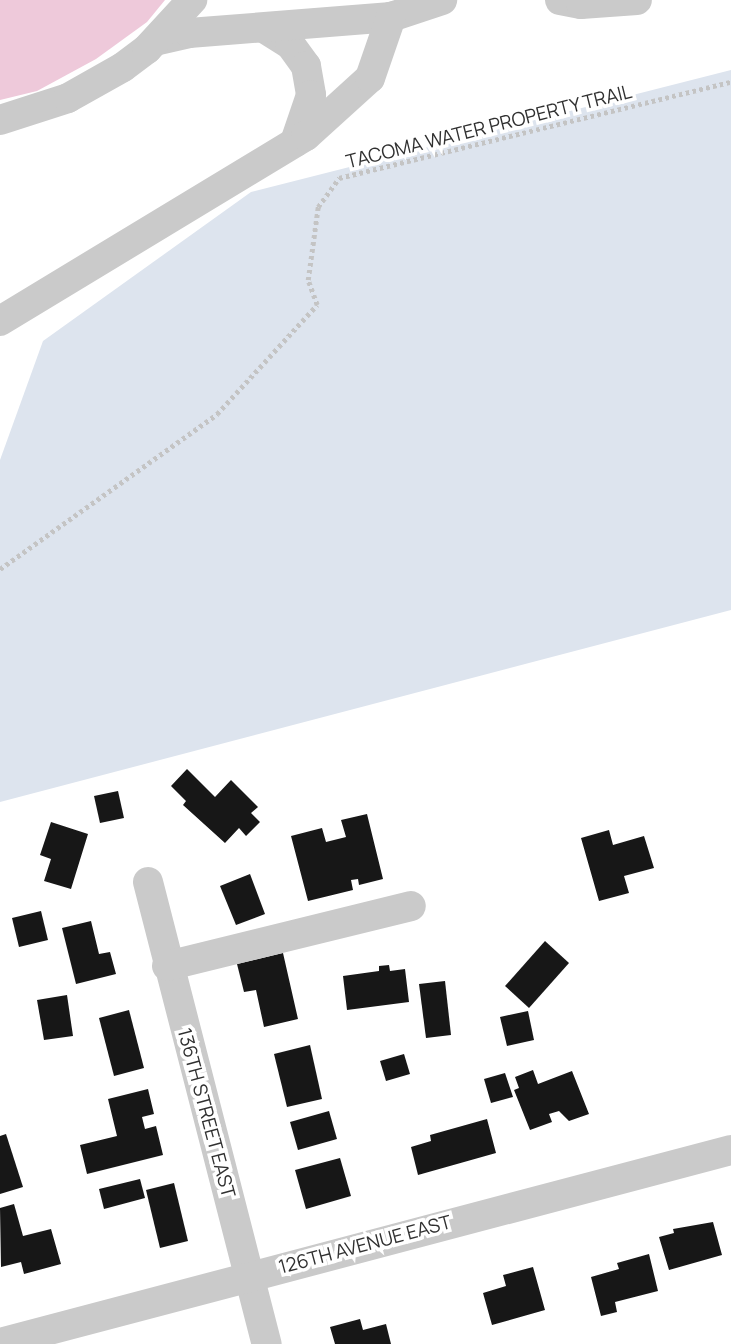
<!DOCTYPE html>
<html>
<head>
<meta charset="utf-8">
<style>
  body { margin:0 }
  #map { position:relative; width:731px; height:1344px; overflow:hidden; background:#fff; font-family:Manrope,sans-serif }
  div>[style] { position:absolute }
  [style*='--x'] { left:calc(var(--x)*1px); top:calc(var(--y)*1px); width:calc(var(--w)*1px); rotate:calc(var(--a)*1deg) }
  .green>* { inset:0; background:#dde4ee }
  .water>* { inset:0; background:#eec9da }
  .building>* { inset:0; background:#171717 }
  .path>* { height:4.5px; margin-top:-2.25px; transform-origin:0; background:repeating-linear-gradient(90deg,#c4c4c4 0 3.5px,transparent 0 7px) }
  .minor>* { height:30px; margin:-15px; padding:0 15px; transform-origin:15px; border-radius:15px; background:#cacaca }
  span { translate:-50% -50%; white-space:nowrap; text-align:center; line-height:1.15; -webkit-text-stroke:7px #fff; paint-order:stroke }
  .street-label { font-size:19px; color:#303030 }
</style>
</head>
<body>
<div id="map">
  <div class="green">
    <i style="clip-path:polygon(731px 70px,731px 610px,0 802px,0 460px,43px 341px,251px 192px)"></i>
  </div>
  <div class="water">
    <i style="clip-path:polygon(0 0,165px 0,147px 22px,96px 59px,37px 91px,0 100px)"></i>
  </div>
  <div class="building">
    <i style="clip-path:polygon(187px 769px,215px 797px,231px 780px,258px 807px,251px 813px,260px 822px,246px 836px,239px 828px,225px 843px,183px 805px,186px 801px,171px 786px)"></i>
    <i style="clip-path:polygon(118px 791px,124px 818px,100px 823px,94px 796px)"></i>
    <i style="clip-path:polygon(367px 814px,383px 879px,359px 885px,358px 879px,351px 880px,353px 890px,308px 901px,291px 836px,322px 828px,326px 842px,346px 837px,341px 820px)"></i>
    <i style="clip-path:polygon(51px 822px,88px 834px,71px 889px,44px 881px,51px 859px,40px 855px)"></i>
    <i style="clip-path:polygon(609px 830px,613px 845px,644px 836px,654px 868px,624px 876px,629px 893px,599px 901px,581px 838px)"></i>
    <i style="clip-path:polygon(250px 874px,265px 914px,236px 925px,220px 886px)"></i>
    <i style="clip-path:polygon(41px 911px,48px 940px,19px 947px,12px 918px)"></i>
    <i style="clip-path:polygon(91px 921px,99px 954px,110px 952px,116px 974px,76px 984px,62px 928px)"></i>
    <i style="clip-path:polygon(545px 941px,569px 963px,529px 1008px,505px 986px)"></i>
    <i style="clip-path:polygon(283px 953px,298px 1019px,264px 1027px,256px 990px,244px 992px,237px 964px)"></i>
    <i style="clip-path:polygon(389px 965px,390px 971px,405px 969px,409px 1002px,347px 1010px,343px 976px,379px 971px,379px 966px)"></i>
    <i style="clip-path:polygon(445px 981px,451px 1035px,426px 1038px,419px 984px)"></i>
    <i style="clip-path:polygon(67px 995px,73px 1036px,44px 1040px,37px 1000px)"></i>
    <i style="clip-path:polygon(129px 1010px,144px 1068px,114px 1076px,99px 1018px)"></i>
    <i style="clip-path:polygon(528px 1011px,534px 1040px,507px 1046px,500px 1017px)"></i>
    <i style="clip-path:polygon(310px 1045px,322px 1099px,287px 1107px,274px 1054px)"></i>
    <i style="clip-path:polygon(404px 1054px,410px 1074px,386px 1081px,380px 1061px)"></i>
    <i style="clip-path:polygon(533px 1070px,538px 1084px,572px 1071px,589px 1114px,569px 1121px,559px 1111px,549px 1114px,552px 1122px,530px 1130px,514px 1090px,519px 1088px,515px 1077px)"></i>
    <i style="clip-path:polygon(505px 1073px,513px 1097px,491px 1103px,484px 1079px)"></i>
    <i style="clip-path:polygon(148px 1089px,154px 1114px,142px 1117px,145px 1129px,156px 1126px,163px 1155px,87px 1174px,80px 1145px,117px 1136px,108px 1099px)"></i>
    <i style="clip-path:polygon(329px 1111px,337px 1139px,298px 1150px,290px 1122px)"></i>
    <i style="clip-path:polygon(487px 1119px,496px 1153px,418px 1175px,411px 1147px,431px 1141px,430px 1135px)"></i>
    <i style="clip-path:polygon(6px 1134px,23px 1187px,0 1194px,0 1136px)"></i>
    <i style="clip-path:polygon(340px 1158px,351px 1196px,306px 1209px,295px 1170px)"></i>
    <i style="clip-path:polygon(140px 1179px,145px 1198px,104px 1209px,99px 1189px)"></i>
    <i style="clip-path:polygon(174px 1183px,188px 1241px,160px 1248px,146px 1190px)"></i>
    <i style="clip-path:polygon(14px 1204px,23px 1236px,51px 1229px,61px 1264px,24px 1274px,21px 1262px,1px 1267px,0 1208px)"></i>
    <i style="clip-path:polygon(713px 1222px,722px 1255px,669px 1270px,659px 1237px,674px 1233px,673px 1229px)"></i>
    <i style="clip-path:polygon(649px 1254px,658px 1291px,615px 1302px,617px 1312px,601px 1316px,591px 1277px,619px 1269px,617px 1263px)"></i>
    <i style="clip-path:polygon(533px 1267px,545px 1310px,492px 1325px,483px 1293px,506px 1286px,503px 1275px)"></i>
    <i style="clip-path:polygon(360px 1319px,363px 1330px,386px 1324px,391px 1344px,335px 1344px,330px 1327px)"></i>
  </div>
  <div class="path">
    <i style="--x:0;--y:569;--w:267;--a:-35.5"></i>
    <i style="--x:217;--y:414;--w:148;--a:-47.5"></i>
    <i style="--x:317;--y:305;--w:27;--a:-110"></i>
    <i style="--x:308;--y:280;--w:74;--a:-82.2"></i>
    <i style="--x:318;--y:207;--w:36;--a:-54"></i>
    <i style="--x:339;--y:178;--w:404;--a:-13.8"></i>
  </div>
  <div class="minor">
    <i style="--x:560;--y:0;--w:21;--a:11"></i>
    <i style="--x:581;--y:4;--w:56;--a:-4.1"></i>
    <i style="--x:264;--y:28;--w:31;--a:32"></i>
    <i style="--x:290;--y:44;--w:27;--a:54"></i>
    <i style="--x:306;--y:66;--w:29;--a:80"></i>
    <i style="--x:311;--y:95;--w:50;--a:108.8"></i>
    <i style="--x:155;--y:41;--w:35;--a:-13"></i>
    <i style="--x:189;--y:33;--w:203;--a:-4.5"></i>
    <i style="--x:391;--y:17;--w:54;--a:-18.4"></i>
    <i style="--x:0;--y:120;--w:71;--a:-17.9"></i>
    <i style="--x:68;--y:98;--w:63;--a:-29.4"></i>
    <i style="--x:123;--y:67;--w:30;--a:-37"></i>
    <i style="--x:147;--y:49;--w:67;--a:-47.4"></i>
    <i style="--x:0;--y:321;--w:358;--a:-31.2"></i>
    <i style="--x:306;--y:136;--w:86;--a:-42.2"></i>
    <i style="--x:370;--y:78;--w:65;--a:-71"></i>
    <i style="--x:148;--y:882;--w:477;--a:75.6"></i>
    <i style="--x:167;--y:966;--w:251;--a:-13.8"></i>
    <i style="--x:0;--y:1343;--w:756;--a:-14.79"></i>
  </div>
  <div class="street-label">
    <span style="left:489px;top:127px;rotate:-14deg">TACOMA WATER PROPERTY TRAIL</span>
    <span style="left:206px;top:1113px;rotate:75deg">136TH STREET EAST</span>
    <span style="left:365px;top:1245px;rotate:-15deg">126TH AVENUE EAST</span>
  </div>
</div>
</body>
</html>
